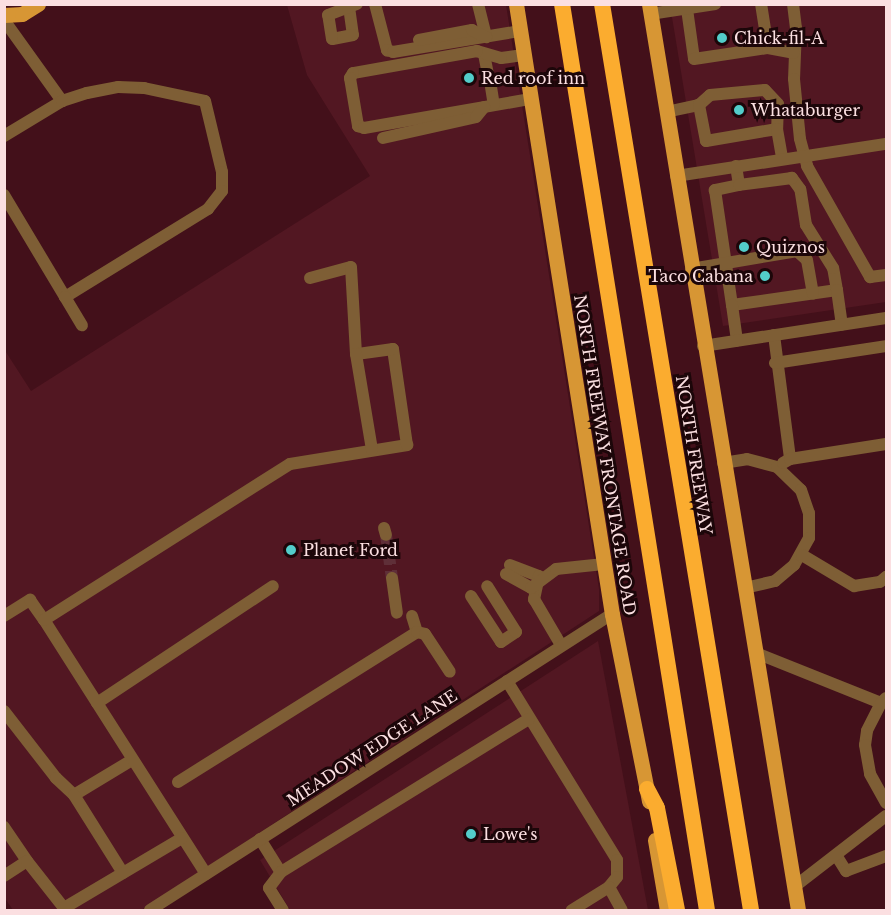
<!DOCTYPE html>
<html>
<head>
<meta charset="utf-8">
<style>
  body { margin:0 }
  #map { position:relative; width:891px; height:915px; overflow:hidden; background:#43101a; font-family:"Libre Baskerville",serif }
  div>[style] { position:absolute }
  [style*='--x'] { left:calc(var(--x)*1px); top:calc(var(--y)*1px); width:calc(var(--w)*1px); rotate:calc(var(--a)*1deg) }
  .built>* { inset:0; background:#521722 }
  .minor-tunnel>* { height:12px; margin-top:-6px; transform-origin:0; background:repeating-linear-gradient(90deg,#5f2f38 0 12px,transparent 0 18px) }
  .minor>* { height:12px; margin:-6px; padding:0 6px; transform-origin:6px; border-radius:6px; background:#7e5e35 }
  .major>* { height:15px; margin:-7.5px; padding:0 7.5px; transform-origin:7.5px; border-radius:7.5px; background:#d79634 }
  .highway>* { height:16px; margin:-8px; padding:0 8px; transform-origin:8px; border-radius:8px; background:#fbac2f }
  .dots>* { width:16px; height:16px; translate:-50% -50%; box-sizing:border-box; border:3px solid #1c0609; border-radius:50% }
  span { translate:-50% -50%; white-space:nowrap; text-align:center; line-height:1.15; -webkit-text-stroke:6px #1c0609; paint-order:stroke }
  .poi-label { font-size:16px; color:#fbdfe1 }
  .left { translate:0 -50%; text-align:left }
  .right { translate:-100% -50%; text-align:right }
  .street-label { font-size:16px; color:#fbdfe1 }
  .frame { position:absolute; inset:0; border:6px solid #fbdfe1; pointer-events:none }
</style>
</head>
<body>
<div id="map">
  <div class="built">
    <i style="clip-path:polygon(287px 5px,506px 5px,599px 589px,599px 611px,141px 910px,13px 910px,4px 897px,4px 349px,31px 391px,370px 176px,307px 75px)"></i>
    <i style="clip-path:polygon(670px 5px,886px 5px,886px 302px,723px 326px)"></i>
    <i style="clip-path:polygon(598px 641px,648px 910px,290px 910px,260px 860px)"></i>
  </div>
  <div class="minor-tunnel">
    <i style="--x:386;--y:535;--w:43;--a:82.1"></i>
  </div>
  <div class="minor">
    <i style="--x:375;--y:4;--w:48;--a:75.4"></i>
    <i style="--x:387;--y:50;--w:6;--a:18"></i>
    <i style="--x:393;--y:52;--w:129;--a:-9.4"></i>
    <i style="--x:478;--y:4;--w:34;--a:76"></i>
    <i style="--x:793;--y:4;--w:24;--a:83"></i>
    <i style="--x:796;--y:28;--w:51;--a:92.2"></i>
    <i style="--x:794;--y:79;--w:60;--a:84.3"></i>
    <i style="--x:800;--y:139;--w:28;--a:75"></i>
    <i style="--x:807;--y:166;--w:128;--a:60.4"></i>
    <i style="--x:870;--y:277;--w:16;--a:-7"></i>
    <i style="--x:349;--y:7;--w:28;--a:82"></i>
    <i style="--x:353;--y:35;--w:21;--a:169"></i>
    <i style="--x:332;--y:39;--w:24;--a:-99"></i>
    <i style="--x:328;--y:15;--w:31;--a:-21"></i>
    <i style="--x:687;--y:9;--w:50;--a:82"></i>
    <i style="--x:694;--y:59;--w:75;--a:-8.5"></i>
    <i style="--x:768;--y:48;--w:45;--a:-99"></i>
    <i style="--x:650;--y:14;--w:66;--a:-8.7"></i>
    <i style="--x:4;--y:20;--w:100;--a:54.4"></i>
    <i style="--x:419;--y:40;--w:54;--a:-10.7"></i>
    <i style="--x:472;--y:30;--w:16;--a:27"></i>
    <i style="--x:768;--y:48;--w:26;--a:11"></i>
    <i style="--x:484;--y:54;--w:20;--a:79"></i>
    <i style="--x:523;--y:55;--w:22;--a:172"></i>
    <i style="--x:501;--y:58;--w:25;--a:-164"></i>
    <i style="--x:477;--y:51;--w:126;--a:169.9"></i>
    <i style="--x:353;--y:73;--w:6;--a:121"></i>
    <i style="--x:350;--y:78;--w:49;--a:80.5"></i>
    <i style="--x:358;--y:126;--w:6;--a:18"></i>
    <i style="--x:364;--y:128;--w:169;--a:-9.9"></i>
    <i style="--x:491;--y:87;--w:18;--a:81"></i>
    <i style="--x:666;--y:112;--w:34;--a:-12"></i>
    <i style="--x:699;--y:105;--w:15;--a:-42"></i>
    <i style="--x:710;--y:95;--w:55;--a:-5.2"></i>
    <i style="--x:765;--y:90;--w:19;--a:47"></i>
    <i style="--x:778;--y:104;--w:25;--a:92"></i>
    <i style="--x:777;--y:129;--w:72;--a:170.4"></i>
    <i style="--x:706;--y:141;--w:37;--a:-101"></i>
    <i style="--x:777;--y:129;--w:29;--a:80"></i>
    <i style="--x:4;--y:136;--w:68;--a:-31.1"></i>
    <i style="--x:62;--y:101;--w:26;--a:-18"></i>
    <i style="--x:87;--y:93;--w:32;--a:-11"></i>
    <i style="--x:118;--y:87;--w:26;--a:2"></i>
    <i style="--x:144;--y:88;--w:62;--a:12"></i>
    <i style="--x:205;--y:101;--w:73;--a:76.5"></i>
    <i style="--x:222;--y:172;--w:19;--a:90"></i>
    <i style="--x:222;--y:191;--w:23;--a:128"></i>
    <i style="--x:208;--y:209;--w:168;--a:148.4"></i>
    <i style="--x:65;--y:297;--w:119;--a:-120.9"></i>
    <i style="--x:383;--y:138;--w:95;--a:-12.7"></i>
    <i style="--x:476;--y:117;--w:13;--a:-51"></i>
    <i style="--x:736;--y:166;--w:19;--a:81"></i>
    <i style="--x:739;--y:185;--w:25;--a:168"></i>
    <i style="--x:715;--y:190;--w:116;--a:81.6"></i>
    <i style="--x:732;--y:305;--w:106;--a:-8.1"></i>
    <i style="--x:837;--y:290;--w:22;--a:-100"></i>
    <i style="--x:833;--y:268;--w:51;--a:-122.1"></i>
    <i style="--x:806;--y:225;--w:36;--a:-99"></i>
    <i style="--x:800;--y:189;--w:14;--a:-126"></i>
    <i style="--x:792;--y:178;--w:53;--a:172.5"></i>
    <i style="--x:676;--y:176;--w:212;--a:-8.7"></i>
    <i style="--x:691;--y:269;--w:108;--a:-9.6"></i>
    <i style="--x:797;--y:251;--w:13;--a:42"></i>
    <i style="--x:807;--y:260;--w:34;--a:80"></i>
    <i style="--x:310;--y:278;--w:42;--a:-15"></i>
    <i style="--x:351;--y:267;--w:87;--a:86.7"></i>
    <i style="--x:837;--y:290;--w:35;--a:82"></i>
    <i style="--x:65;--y:297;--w:33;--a:59"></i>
    <i style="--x:732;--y:305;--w:36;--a:82"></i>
    <i style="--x:774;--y:335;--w:125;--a:82.6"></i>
    <i style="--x:703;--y:346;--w:185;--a:-8.7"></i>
    <i style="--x:775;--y:363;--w:112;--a:-8.7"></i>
    <i style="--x:723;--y:463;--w:24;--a:-9"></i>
    <i style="--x:747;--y:459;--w:31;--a:15"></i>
    <i style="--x:777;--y:467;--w:33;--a:44"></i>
    <i style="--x:801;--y:490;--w:24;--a:71"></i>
    <i style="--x:809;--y:513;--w:25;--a:90"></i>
    <i style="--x:809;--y:538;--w:31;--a:119"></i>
    <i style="--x:794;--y:565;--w:25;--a:140"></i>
    <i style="--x:775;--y:581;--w:31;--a:167"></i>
    <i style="--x:783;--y:463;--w:8;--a:-30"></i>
    <i style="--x:790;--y:459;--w:97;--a:-8.9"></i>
    <i style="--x:384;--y:528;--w:7;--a:74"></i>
    <i style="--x:802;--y:555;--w:61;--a:30.8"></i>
    <i style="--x:854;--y:586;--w:26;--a:-9"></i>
    <i style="--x:880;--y:582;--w:8;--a:-40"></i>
    <i style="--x:510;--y:565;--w:31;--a:21"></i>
    <i style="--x:539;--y:576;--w:24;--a:102"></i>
    <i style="--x:534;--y:599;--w:53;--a:59.6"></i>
    <i style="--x:506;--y:574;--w:29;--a:29"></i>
    <i style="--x:531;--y:588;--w:31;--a:-37"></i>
    <i style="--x:556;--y:569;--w:48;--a:-5.9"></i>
    <i style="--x:392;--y:578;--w:35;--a:82"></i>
    <i style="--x:471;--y:596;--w:55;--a:56.9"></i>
    <i style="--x:501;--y:642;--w:18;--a:-34"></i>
    <i style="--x:516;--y:632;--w:54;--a:-122.2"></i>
    <i style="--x:4;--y:616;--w:31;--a:-32"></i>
    <i style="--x:30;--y:600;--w:24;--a:55"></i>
    <i style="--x:412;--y:616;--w:17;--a:73"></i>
    <i style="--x:756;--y:653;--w:135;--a:21.8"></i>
    <i style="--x:881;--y:703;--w:7;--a:-45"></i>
    <i style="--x:507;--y:681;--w:210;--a:58.4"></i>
    <i style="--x:617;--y:860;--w:17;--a:90"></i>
    <i style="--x:617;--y:877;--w:13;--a:129"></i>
    <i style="--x:609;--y:887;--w:44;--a:148.1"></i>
    <i style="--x:97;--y:703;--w:211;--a:-33.6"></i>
    <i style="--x:881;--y:703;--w:31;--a:117"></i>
    <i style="--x:867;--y:731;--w:14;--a:98"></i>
    <i style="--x:865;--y:745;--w:29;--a:80"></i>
    <i style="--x:870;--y:774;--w:33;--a:61"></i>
    <i style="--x:4;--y:711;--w:85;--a:52.2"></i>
    <i style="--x:56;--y:778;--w:25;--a:43"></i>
    <i style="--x:74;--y:795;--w:68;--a:-31.1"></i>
    <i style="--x:178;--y:782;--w:282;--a:-32.1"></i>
    <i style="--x:417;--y:632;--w:8;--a:14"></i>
    <i style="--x:425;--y:634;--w:45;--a:56.7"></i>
    <i style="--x:74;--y:795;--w:92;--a:57.9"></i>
    <i style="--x:4;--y:827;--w:41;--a:55.9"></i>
    <i style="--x:260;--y:839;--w:39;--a:58"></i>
    <i style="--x:281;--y:872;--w:291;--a:-31.7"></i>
    <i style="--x:836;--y:855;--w:19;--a:58"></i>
    <i style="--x:846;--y:871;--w:43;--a:-20.6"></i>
    <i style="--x:281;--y:872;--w:20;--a:127"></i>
    <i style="--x:269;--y:888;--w:26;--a:58"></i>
    <i style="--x:206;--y:874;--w:301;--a:-122.5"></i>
    <i style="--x:44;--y:620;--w:291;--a:-32.4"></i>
    <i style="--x:290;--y:464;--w:119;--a:-9.2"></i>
    <i style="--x:407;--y:445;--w:97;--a:-98.3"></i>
    <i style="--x:393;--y:349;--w:37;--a:172"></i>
    <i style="--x:356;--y:354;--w:97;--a:80.5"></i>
    <i style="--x:4;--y:876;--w:27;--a:-33"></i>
    <i style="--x:27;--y:861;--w:60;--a:51.8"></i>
    <i style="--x:64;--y:908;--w:137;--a:-30.7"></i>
    <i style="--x:609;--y:887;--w:26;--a:61"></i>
    <i style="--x:794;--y:887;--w:116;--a:-37.7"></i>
    <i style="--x:150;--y:910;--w:549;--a:-32.65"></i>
  </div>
  <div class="major">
    <i style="--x:516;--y:4;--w:618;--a:81.06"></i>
    <i style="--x:612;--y:614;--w:191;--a:78.8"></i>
    <i style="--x:649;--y:4;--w:918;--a:80.66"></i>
    <i style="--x:4;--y:15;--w:18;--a:-3"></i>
    <i style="--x:22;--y:14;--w:19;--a:-32"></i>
    <i style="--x:655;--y:840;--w:71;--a:80.3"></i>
  </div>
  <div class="highway">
    <i style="--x:562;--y:4;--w:918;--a:80.91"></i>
    <i style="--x:602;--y:4;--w:918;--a:80.66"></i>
    <i style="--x:647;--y:789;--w:21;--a:62"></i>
    <i style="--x:657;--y:808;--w:104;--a:78.9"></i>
  </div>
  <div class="dots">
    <i style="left:722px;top:38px;background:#53cdca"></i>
    <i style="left:469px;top:78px;background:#53cdca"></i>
    <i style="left:739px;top:110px;background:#53cdca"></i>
    <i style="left:744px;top:247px;background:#53cdca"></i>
    <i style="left:765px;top:276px;background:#53cdca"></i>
    <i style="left:291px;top:550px;background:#53cdca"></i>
    <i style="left:471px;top:834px;background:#53cdca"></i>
  </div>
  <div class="poi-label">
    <span class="left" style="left:734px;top:38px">Chick-fil-A</span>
    <span class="left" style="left:481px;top:78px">Red roof inn</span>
    <span class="left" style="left:751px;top:110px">Whataburger</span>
    <span class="left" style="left:756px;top:247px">Quiznos</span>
    <span class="right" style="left:753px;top:276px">Taco Cabana</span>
    <span class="left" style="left:303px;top:550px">Planet Ford</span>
    <span class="left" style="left:483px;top:834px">Lowe's</span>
  </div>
  <div class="street-label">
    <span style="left:605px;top:455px;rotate:81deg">NORTH FREEWAY FRONTAGE ROAD</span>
    <span style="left:694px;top:455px;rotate:81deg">NORTH FREEWAY</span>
    <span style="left:372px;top:748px;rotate:-33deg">MEADOW EDGE LANE</span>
  </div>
  <div class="frame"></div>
</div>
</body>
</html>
